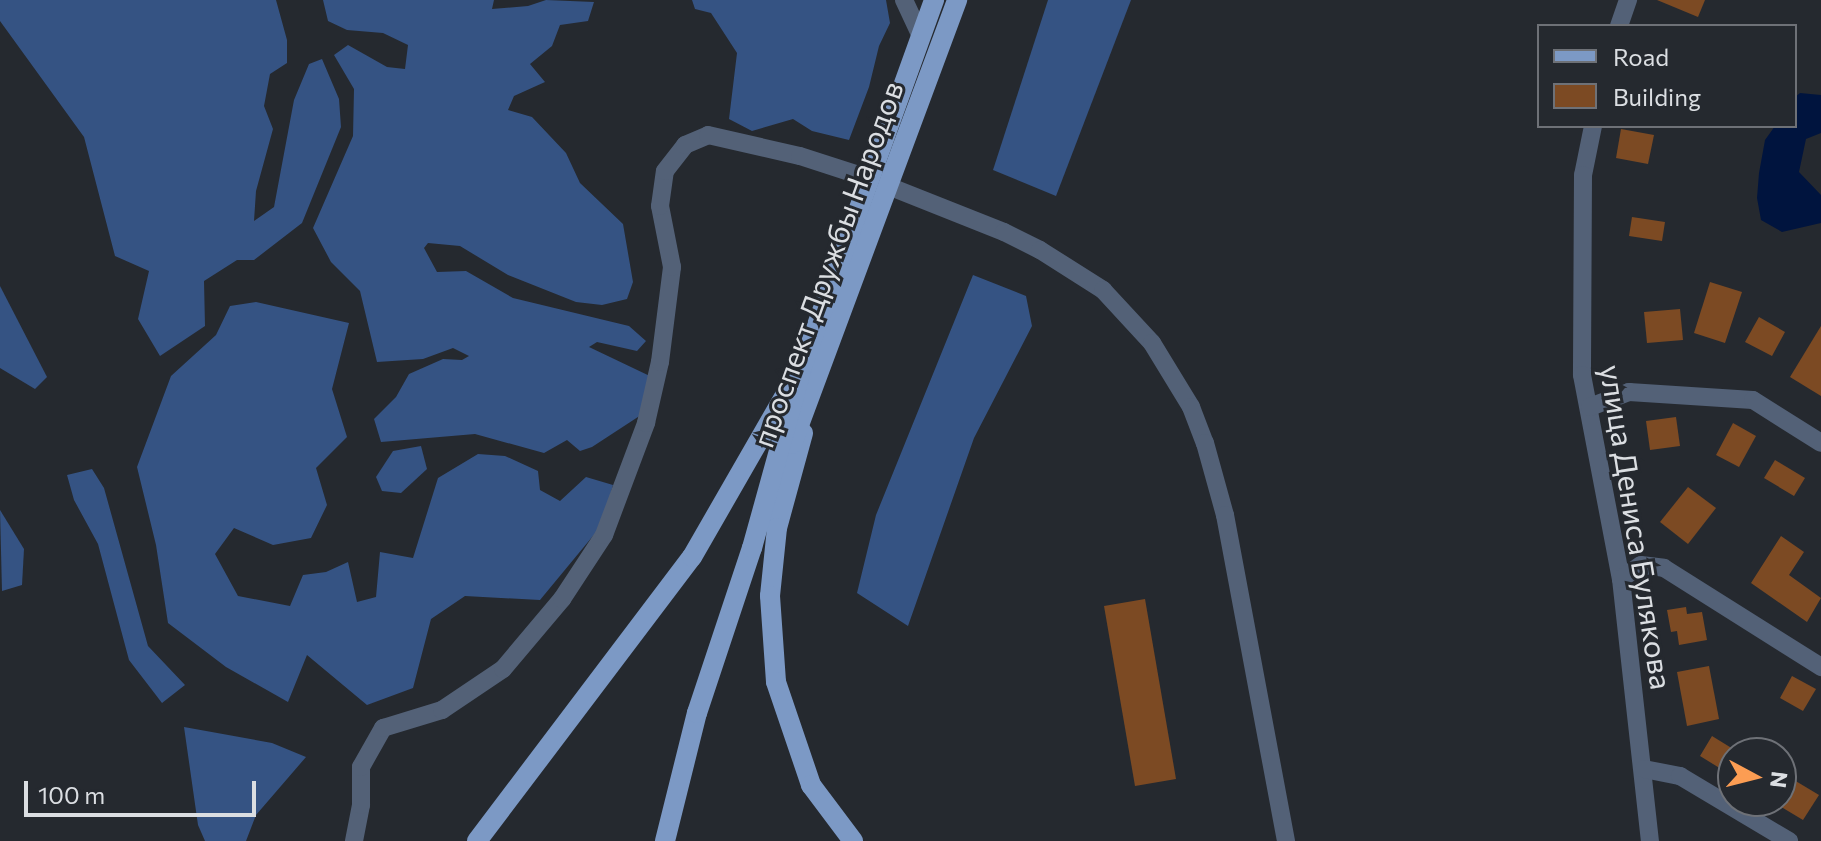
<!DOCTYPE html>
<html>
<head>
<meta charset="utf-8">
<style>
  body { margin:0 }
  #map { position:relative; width:1821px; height:841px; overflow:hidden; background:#25292f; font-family:Commissioner,sans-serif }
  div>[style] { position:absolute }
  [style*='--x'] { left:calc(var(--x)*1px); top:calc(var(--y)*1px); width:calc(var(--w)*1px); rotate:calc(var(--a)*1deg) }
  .forest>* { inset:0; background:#355383 }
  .water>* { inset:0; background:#00143e }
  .building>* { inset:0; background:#7c4a23 }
  .minor>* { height:18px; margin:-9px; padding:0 9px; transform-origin:9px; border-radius:9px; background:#536177 }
  .major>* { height:20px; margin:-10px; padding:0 10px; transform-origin:10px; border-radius:10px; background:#7c99c5 }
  span { translate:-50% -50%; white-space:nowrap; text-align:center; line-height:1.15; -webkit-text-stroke:6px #25292f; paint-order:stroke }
  .street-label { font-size:30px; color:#dbdee2 }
  .legend { position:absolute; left:1537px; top:24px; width:260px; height:104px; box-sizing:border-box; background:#25292f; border:2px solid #6e7177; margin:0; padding:10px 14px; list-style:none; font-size:24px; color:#dbdee2 }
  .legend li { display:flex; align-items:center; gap:16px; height:40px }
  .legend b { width:40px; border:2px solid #6e7177 }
  .north { position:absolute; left:1717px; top:737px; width:80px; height:80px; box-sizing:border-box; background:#25292f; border:2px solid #6e7177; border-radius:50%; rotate:97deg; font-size:22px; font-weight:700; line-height:32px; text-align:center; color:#dbdee2 }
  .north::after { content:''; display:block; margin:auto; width:28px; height:36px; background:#fc9d53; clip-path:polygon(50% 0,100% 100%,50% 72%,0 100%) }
  .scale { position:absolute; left:24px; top:781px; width:232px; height:36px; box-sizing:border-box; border:4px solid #dbdee2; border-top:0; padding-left:10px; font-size:24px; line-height:28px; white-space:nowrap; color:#dbdee2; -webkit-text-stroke:6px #25292f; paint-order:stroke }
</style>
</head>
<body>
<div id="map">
  <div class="forest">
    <i style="clip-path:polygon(0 0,276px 0,287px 40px,287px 63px,270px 74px,264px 106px,273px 129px,256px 191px,254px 221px,274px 207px,294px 100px,309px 64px,322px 59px,339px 99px,341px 127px,302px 223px,254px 260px,237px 260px,204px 281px,205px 326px,160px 356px,138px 319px,149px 271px,115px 256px,84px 137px,0 21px)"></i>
    <i style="clip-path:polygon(323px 0,494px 0,492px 9px,528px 6px,546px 0,594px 2px,588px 21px,560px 25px,552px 46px,530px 64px,545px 82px,514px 96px,508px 110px,532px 117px,566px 153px,580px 183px,623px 224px,633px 282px,627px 299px,602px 305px,576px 302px,508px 275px,460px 246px,428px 243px,424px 248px,437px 272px,466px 271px,513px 298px,629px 326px,646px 341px,637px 351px,597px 342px,589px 347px,654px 378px,641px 415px,592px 447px,580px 451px,567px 440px,544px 453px,475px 434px,381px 442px,374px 419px,396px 397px,409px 374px,443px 359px,462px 360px,469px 356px,453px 348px,423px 359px,377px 362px,360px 291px,331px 262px,313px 228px,353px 136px,354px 89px,334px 55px,348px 45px,387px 67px,405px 69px,408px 45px,383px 33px,347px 30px,328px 21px)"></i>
    <i style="clip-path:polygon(692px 0,886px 0,890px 23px,879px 46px,869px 87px,849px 140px,812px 131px,793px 119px,752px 131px,729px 119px,737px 53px,711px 13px,695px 9px)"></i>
    <i style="clip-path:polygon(1048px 0,1131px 0,1056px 196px,993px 170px)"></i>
    <i style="clip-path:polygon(973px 275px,1026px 296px,1032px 326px,974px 438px,908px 626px,857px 593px,876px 515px)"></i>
    <i style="clip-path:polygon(0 286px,47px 377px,35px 389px,0 368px)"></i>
    <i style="clip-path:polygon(256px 302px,349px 323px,332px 389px,347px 437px,316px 468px,327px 505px,311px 538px,273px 545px,234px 528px,215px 554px,238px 596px,290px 606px,303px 575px,326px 572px,348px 562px,357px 602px,376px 597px,380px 552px,413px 558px,438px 478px,478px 454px,505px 456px,538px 471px,540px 490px,560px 501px,586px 477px,613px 485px,602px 525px,540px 600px,465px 596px,431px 619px,413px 688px,367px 705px,307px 655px,288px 702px,226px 667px,168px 623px,156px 545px,137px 467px,171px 376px,216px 335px,230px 306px)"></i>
    <i style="clip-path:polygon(421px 446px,427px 469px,401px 493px,382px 491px,376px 477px,393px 451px)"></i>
    <i style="clip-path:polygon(92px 469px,104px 488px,148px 646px,185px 685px,162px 703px,129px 660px,98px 544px,74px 500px,67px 475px)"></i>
    <i style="clip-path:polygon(0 510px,24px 549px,22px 585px,2px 591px)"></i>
    <i style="clip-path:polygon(184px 727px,272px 743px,306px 757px,256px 815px,246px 841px,205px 841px,198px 825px)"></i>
  </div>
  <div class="water">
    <i style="clip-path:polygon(1800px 93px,1821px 95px,1821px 133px,1806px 139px,1799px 172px,1821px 195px,1821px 223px,1782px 232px,1761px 220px,1757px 198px,1759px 173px,1765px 140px,1775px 126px,1795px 126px,1795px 97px)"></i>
  </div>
  <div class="building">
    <i style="clip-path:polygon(1657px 0,1705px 0,1698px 17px)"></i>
    <i style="clip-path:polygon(1621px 129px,1654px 135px,1648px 164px,1616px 158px)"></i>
    <i style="clip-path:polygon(1632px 217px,1665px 222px,1662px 241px,1629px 236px)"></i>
    <i style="clip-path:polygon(1710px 282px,1742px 292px,1725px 343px,1694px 333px)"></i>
    <i style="clip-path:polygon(1680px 309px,1683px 340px,1647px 343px,1644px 312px)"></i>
    <i style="clip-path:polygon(1759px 317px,1785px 332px,1772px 356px,1745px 342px)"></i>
    <i style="clip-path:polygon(1821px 326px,1821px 396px,1790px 377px)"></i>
    <i style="clip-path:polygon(1676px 417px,1680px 446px,1650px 450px,1646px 421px)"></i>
    <i style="clip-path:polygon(1733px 423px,1756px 436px,1739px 467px,1716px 455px)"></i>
    <i style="clip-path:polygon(1775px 460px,1805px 478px,1794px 496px,1764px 478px)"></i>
    <i style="clip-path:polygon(1688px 487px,1716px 508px,1688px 544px,1660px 522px)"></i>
    <i style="clip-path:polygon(1781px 536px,1804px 552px,1789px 575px,1821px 598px,1807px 622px,1751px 583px)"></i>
    <i style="clip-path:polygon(1145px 599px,1176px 779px,1135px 786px,1104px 606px)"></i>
    <i style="clip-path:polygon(1686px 607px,1687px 614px,1702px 612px,1707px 640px,1679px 645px,1677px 631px,1671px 632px,1667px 610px)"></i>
    <i style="clip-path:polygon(1709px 666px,1719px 719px,1687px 726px,1677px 672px)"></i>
    <i style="clip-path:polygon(1792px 676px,1816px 689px,1803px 711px,1780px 698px)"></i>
    <i style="clip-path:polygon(1712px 736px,1738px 752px,1733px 753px,1726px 772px,1700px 756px)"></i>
    <i style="clip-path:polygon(1794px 780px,1819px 795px,1803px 820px,1778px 805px)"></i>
  </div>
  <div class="minor">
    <i style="--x:904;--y:0;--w:40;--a:65"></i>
    <i style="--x:1619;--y:26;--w:28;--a:-71"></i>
    <i style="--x:1593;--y:126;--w:50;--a:101.5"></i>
    <i style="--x:1583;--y:175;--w:200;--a:90.3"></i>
    <i style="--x:1582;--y:375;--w:208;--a:79.2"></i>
    <i style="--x:1621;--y:579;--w:264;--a:83.7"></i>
    <i style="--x:1590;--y:407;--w:42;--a:-21"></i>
    <i style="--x:1629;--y:392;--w:124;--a:3.7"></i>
    <i style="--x:1753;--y:400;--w:80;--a:32.3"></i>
    <i style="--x:1621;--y:579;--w:24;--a:-35"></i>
    <i style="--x:1641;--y:565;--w:23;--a:7"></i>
    <i style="--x:1664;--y:568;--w:186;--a:32.2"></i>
    <i style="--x:1644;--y:769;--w:37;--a:11"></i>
    <i style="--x:1680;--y:776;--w:127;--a:30.8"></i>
    <i style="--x:354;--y:841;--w:37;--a:-79"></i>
    <i style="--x:361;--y:805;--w:38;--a:-90"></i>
    <i style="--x:361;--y:767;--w:45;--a:-60.6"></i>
    <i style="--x:383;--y:728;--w:62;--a:-17"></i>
    <i style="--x:442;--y:710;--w:73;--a:-33.9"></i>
    <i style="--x:503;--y:669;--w:92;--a:-49.9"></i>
    <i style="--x:562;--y:599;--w:77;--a:-56.7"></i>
    <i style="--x:604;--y:535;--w:120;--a:-69.4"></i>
    <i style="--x:646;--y:423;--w:63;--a:-77.1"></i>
    <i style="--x:660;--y:362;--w:96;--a:-82.8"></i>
    <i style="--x:672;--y:267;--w:62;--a:-101.1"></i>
    <i style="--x:660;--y:206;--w:35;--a:-82"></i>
    <i style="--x:665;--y:171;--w:33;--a:-52"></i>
    <i style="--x:685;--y:145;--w:25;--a:-23"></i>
    <i style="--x:708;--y:135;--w:94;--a:12.9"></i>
    <i style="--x:800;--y:156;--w:71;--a:17.9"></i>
    <i style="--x:868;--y:178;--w:146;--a:21.7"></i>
    <i style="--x:1004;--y:232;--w:40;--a:26.6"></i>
    <i style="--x:1040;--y:250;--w:75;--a:32.4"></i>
    <i style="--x:1103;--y:290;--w:72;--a:47.2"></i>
    <i style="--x:1152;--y:343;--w:75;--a:58.6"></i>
    <i style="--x:1191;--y:407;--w:39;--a:69"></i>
    <i style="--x:1205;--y:443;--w:75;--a:74.5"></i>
    <i style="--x:1225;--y:515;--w:332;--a:79.4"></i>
  </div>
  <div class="major">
    <i style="--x:803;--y:433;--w:98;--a:105.3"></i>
    <i style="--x:777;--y:528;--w:68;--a:95.9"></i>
    <i style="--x:770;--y:596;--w:86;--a:86"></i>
    <i style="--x:776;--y:682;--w:109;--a:71.2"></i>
    <i style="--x:811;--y:785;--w:70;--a:53.1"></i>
    <i style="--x:792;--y:444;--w:474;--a:-69.6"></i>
    <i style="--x:477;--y:841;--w:356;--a:-52.9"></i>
    <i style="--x:692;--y:557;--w:195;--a:-60.1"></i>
    <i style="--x:665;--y:841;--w:132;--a:-76"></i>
    <i style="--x:697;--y:713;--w:174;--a:-71.6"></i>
    <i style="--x:752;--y:548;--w:191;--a:-74.5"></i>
    <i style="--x:803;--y:364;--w:387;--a:-70.2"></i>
  </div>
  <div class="street-label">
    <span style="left:827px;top:264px;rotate:-70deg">проспект Дружбы Народов</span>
    <span style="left:1637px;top:527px;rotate:81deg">улица Дениса Булякова</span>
  </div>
  <ul class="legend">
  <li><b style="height:10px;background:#7c99c5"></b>Road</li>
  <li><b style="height:22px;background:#7c4a23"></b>Building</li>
  </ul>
  <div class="north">N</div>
  <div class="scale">100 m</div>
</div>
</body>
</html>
